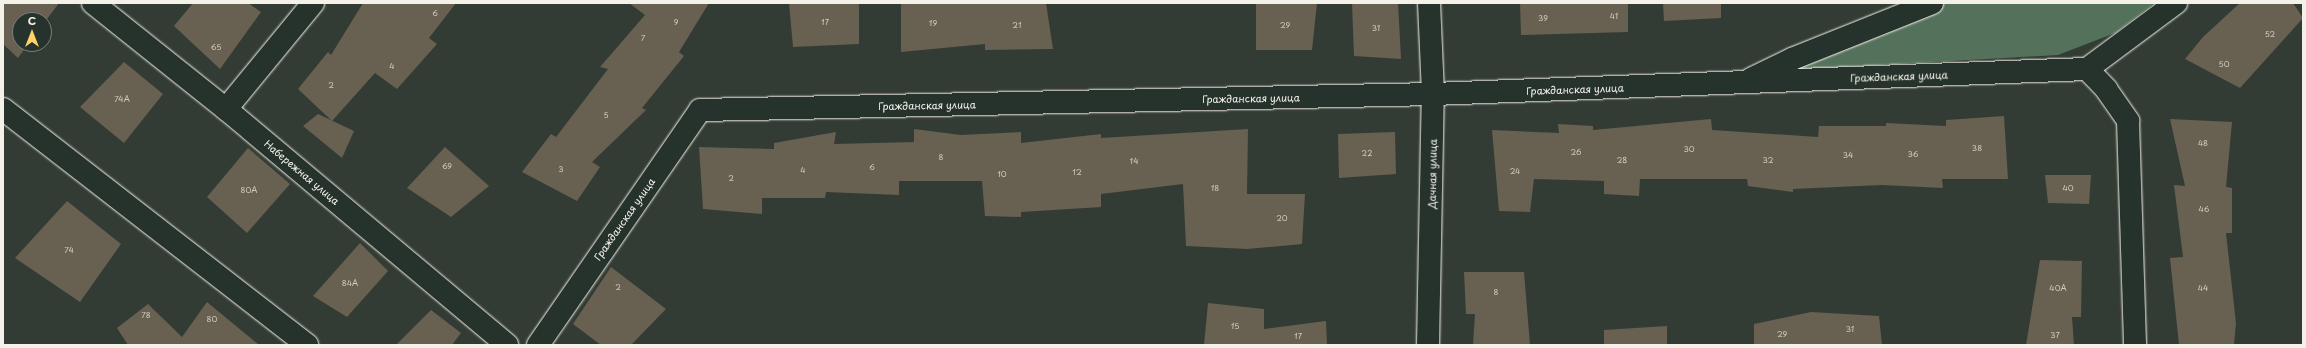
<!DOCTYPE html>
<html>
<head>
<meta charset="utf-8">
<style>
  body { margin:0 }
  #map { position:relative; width:2306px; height:348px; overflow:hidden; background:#333c34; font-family:"Playpen Sans",sans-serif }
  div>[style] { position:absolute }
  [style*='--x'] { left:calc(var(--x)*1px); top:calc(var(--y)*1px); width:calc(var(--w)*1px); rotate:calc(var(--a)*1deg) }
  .green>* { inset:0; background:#54725b }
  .building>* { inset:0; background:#686051 }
  .roads { filter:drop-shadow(0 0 1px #f4f1e8) drop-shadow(0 0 1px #f4f1e8) }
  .minor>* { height:22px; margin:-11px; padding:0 11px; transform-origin:11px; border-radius:11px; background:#26332d }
  .tertiary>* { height:22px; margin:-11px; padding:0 11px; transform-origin:11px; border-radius:11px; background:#26332d }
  span { translate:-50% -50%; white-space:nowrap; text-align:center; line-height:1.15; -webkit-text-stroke:4px #26332d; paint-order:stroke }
  .number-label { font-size:8px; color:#d1cdc2 }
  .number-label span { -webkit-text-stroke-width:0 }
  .street-label { font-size:10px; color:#f4f1e8 }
  .frame { position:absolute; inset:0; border:4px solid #f4f1e8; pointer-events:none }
  .north { position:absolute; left:12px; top:12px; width:40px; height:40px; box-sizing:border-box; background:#26332d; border:1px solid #787f78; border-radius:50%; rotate:0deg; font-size:11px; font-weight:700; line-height:16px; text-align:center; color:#f4f1e8 }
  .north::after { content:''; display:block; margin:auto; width:14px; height:18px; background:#ffd166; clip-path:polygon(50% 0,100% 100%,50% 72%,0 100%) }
</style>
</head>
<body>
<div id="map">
  <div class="green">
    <i style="clip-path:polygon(1946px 3px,2154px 3px,2115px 33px,2058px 55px,1790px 70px,1800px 61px)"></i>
  </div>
  <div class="building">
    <i style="clip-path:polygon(3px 3px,59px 3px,44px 23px,44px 20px,20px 20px,20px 44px,28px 44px,18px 58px,3px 44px)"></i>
    <i style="clip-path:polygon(193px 3px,248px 3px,261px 12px,220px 69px,174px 26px)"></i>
    <i style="clip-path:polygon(363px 3px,456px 3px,429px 38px,437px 44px,397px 89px,375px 73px,332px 121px,298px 89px,328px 52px,331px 55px)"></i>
    <i style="clip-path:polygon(629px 3px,709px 3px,679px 52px,684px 56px,642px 108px,646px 110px,592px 162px,600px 167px,577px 201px,522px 172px,551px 134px,556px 137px,608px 69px,600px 67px,645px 15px)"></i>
    <i style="clip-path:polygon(789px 3px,859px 3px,859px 44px,793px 47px)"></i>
    <i style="clip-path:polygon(901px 3px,1046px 3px,1053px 49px,985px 50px,985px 44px,901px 52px)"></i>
    <i style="clip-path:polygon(1256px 3px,1317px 3px,1312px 50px,1256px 50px)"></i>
    <i style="clip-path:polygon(1352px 3px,1398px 3px,1401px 59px,1354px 56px)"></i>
    <i style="clip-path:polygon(1520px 3px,1628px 3px,1628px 32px,1521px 35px)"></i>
    <i style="clip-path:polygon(1663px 3px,1721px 3px,1721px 18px,1664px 21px)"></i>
    <i style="clip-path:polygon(2240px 3px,2293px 3px,2303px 18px,2240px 88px,2185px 59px,2203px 37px)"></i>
    <i style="clip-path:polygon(124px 62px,163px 94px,124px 143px,80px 107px)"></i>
    <i style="clip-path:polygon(318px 114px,354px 131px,342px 158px,303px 126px)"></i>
    <i style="clip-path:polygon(2004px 116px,2008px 179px,1942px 179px,1943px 188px,1882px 185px,1793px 189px,1793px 192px,1748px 186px,1747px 179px,1640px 179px,1639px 196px,1604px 194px,1604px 181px,1534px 179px,1530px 212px,1499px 211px,1492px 130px,1559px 133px,1558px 124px,1593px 126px,1593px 130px,1711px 119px,1712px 130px,1818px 137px,1819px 126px,1886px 126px,1886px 123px,1946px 126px,1946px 120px)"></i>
    <i style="clip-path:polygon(2170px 119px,2232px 122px,2226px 187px,2232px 188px,2232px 233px,2226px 233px,2236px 323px,2234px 345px,2179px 345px,2170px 258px,2183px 257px,2174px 185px,2185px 186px)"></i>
    <i style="clip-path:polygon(914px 129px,961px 135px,1021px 132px,1021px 143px,1101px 134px,1101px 138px,1248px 129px,1247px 194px,1305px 194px,1302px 244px,1247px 249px,1186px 246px,1183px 184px,1101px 194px,1101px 207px,1021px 212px,1021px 217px,985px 216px,982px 181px,899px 181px,899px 195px,826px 192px,825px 198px,762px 198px,762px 214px,703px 209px,699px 147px,774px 149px,774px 143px,836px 132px,834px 144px,914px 142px)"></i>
    <i style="clip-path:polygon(1395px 132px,1396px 174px,1339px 178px,1338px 134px)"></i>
    <i style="clip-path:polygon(445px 147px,489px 186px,451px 217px,407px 188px)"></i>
    <i style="clip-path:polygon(248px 148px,290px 184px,247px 233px,207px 197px)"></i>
    <i style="clip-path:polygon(2045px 175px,2091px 175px,2089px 204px,2048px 203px)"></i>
    <i style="clip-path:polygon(67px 201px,121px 244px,80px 302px,15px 258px)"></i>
    <i style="clip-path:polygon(360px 243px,388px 271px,347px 317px,313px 296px)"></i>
    <i style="clip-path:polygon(2040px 260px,2082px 261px,2081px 317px,2072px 317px,2074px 345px,2026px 345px)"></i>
    <i style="clip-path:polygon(611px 267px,666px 309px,631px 345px,601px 345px,573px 324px)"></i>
    <i style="clip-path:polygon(1464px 272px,1524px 272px,1530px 345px,1473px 345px,1475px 314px,1466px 314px)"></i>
    <i style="clip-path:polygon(207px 302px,259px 345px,128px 345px,117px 328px,148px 304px,182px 337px)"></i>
    <i style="clip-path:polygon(1208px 303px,1264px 309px,1264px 329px,1326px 321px,1327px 345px,1204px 345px)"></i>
    <i style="clip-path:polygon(431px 310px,461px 333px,452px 345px,396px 345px)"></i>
    <i style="clip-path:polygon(1811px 312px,1879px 316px,1882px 345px,1754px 345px,1754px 324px)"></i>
    <i style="clip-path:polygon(1667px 326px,1667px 345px,1604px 345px,1604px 330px)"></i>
  </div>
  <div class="roads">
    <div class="minor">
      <i style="--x:93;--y:3;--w:170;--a:38.6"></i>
      <i style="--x:226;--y:109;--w:367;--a:40"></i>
      <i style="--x:2087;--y:69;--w:28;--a:46"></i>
      <i style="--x:2106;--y:89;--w:39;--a:55"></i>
      <i style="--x:2128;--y:121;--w:224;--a:88.2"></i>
      <i style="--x:1751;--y:79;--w:46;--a:-26"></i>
      <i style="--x:1792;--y:59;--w:151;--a:-21.8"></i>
      <i style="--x:3;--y:109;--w:385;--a:37.8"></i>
      <i style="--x:226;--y:109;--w:137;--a:-50.6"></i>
      <i style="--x:538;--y:345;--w:285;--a:-55.4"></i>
      <i style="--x:700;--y:110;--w:733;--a:-1.25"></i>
      <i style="--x:1433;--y:94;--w:654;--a:-2.19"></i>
      <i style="--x:2087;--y:69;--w:111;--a:-36.6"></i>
    </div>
    <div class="tertiary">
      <i style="--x:1428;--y:345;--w:251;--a:-88.9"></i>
      <i style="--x:1433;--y:94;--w:91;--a:-92.5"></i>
    </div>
  </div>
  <div class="number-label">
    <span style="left:435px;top:14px">6</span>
    <span style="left:1614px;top:17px">41</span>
    <span style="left:1543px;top:19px">39</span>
    <span style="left:676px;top:23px">9</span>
    <span style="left:825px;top:23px">17</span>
    <span style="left:933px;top:24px">19</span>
    <span style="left:1017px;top:26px">21</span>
    <span style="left:1285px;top:26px">29</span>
    <span style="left:1376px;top:29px">31</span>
    <span style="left:2270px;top:35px">52</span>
    <span style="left:643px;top:39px">7</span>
    <span style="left:216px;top:48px">65</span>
    <span style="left:2224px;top:65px">50</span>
    <span style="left:392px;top:67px">4</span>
    <span style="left:331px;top:86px">2</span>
    <span style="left:122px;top:100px">74А</span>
    <span style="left:606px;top:116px">5</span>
    <span style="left:2203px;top:144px">48</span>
    <span style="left:1977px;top:149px">38</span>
    <span style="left:1689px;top:150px">30</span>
    <span style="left:1576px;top:153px">26</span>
    <span style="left:1367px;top:154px">22</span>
    <span style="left:1913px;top:155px">36</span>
    <span style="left:1848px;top:156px">34</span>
    <span style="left:941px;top:158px">8</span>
    <span style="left:1622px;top:161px">28</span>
    <span style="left:1768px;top:161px">32</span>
    <span style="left:1134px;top:162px">14</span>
    <span style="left:447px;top:167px">69</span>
    <span style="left:872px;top:168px">6</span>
    <span style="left:561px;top:170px">3</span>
    <span style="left:803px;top:171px">4</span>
    <span style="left:1515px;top:172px">24</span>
    <span style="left:1077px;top:173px">12</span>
    <span style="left:1002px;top:175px">10</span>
    <span style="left:731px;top:179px">2</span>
    <span style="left:1215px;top:189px">18</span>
    <span style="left:2068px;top:189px">40</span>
    <span style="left:249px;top:191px">80А</span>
    <span style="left:2204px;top:210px">46</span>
    <span style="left:1282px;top:219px">20</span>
    <span style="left:69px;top:251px">74</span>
    <span style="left:350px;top:284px">84А</span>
    <span style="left:618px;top:288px">2</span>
    <span style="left:2058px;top:289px">40А</span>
    <span style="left:2203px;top:289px">44</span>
    <span style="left:1496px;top:293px">8</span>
    <span style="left:146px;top:316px">78</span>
    <span style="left:212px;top:320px">80</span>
    <span style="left:1235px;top:327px">15</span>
    <span style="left:1850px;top:330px">31</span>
    <span style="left:1782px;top:335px">29</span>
    <span style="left:2055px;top:336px">37</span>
    <span style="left:1298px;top:337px">17</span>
  </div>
  <div class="street-label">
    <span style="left:1899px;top:76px;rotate:-2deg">Гражданская улица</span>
    <span style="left:1575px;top:89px;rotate:-2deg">Гражданская улица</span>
    <span style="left:1251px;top:98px;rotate:-1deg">Гражданская улица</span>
    <span style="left:927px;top:105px;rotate:-1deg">Гражданская улица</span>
    <span style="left:302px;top:172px;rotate:40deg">Набережная улица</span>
    <span style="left:1432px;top:174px;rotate:-89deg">Дачная улица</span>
    <span style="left:624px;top:219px;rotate:-55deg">Гражданская улица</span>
  </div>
  <div class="frame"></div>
  <div class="north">С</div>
</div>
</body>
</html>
